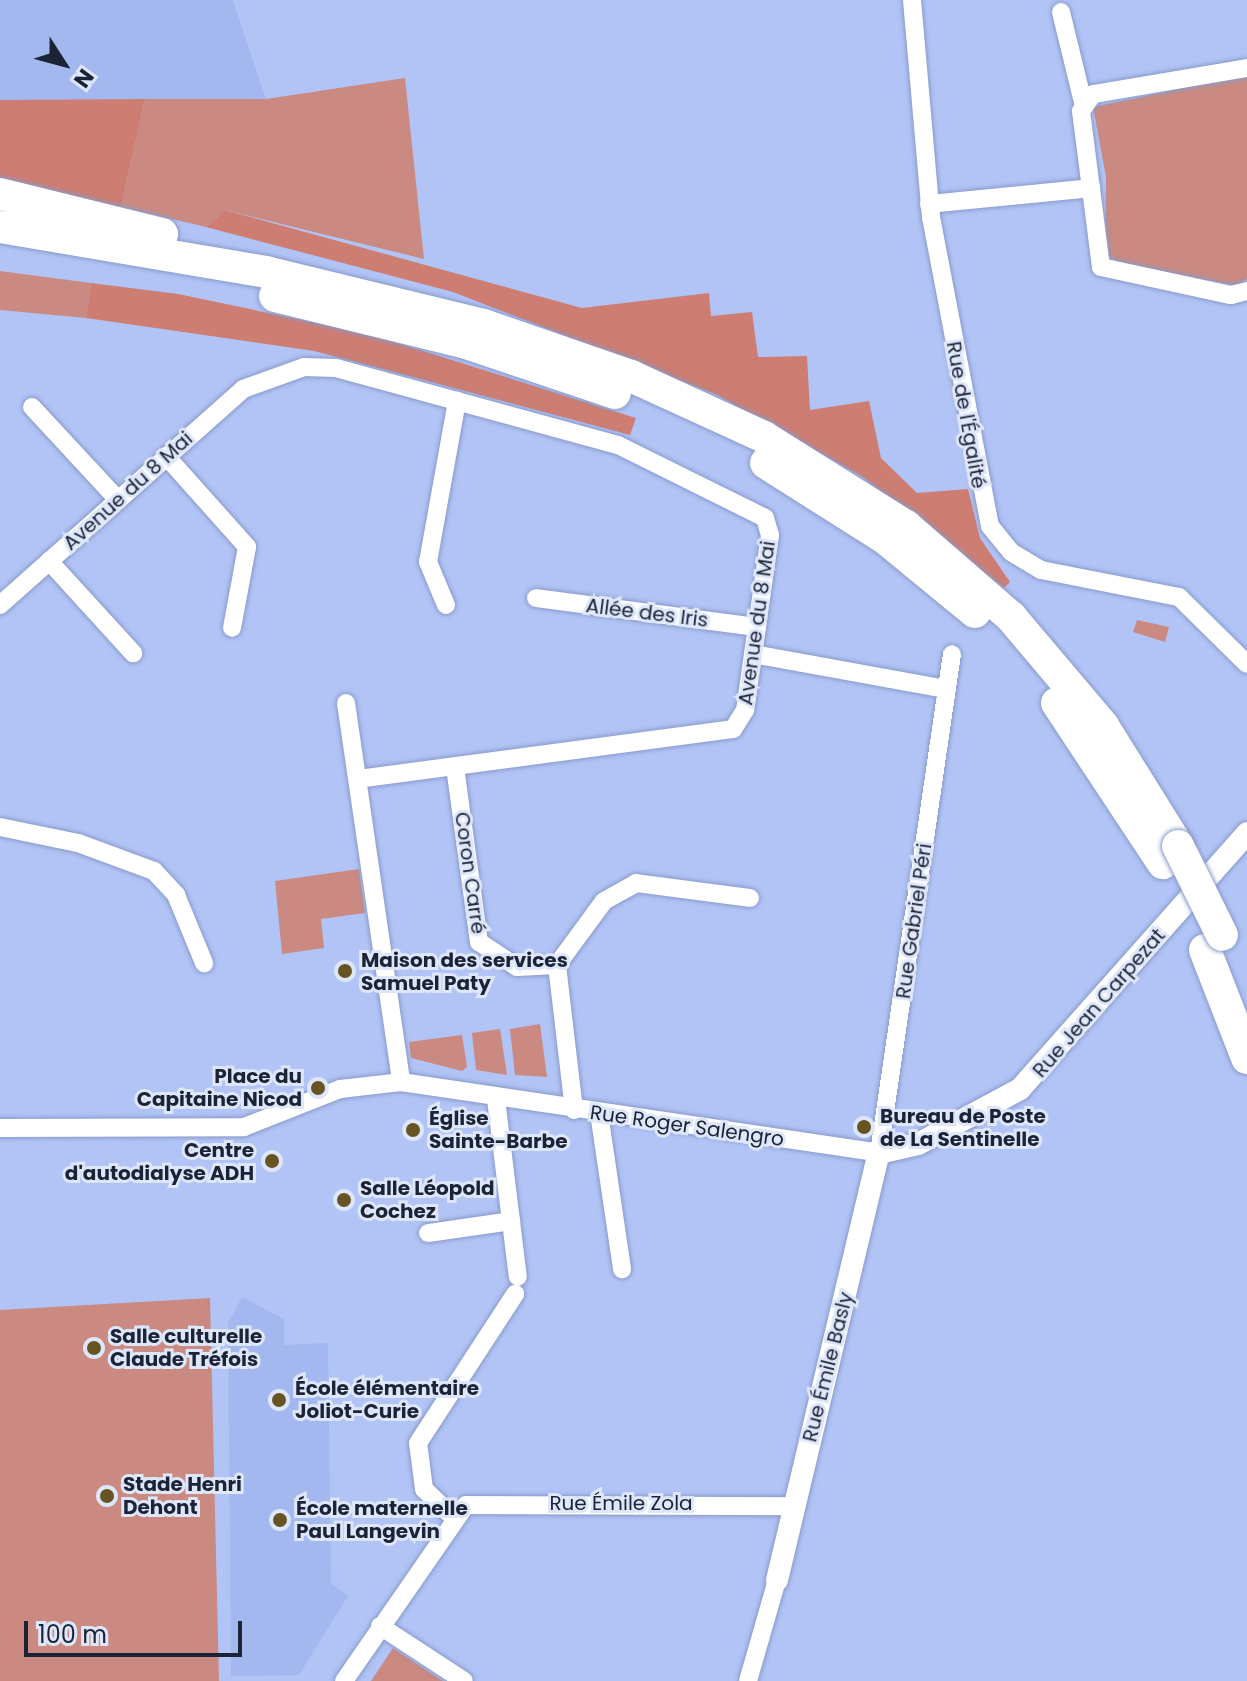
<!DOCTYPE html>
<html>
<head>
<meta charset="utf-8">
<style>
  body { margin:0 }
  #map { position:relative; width:1247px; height:1681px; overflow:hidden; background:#b2c4f6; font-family:Poppins,sans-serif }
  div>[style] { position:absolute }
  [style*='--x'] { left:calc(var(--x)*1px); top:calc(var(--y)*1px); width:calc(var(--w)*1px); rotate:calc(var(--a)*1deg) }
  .built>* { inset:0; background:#a4b8f0 }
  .green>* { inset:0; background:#ca8a81 }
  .forest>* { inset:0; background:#cd7d72 }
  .roads { filter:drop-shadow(0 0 2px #899aca) drop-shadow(0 0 2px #899aca) }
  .minor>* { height:18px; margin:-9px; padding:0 9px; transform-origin:9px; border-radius:9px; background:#fff }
  .tertiary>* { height:22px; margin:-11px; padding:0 11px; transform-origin:11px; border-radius:11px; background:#fff }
  .motorway>* { height:32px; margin:-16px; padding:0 16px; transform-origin:16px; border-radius:16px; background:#fff }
  .bridges { filter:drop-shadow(0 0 2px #899aca) drop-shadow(0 0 2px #899aca) }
  .motorway-bridge>* { height:32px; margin:-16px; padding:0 16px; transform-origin:16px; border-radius:16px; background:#fff }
  .dots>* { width:22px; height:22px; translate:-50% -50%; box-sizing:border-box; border:4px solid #dee6fa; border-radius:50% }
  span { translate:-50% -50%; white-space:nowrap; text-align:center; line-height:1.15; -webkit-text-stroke:6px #dee6fa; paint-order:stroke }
  .street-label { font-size:20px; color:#1c2336 }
  .poi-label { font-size:20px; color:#1c2336; font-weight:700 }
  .left { translate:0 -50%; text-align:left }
  .right { translate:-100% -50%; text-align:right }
  .north { position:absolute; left:24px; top:24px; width:80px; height:80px; -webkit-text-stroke:6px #dee6fa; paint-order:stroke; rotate:126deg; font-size:22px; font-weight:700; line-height:32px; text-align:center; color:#1c2336 }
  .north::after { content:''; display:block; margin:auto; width:28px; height:36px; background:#1c2336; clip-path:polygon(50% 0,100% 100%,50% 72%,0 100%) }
  .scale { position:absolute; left:24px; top:1621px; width:218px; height:36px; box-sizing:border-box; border:4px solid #1c2336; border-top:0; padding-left:10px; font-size:24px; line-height:28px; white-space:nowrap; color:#1c2336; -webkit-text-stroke:6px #dee6fa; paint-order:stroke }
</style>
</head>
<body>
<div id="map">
  <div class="built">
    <i style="clip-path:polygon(0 0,233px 0,266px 99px,0 100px)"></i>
    <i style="clip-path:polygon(242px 1297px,284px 1319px,284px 1345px,328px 1343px,331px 1583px,348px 1596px,299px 1675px,231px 1676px,228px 1323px)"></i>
  </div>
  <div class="green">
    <i style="clip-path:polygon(1247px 75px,1247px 279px,1237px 286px,1117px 262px,1105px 253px,1106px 177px,1093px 107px)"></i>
    <i style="clip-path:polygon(405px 78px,424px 259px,225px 210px,206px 227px,121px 207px,145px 99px,266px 99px)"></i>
    <i style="clip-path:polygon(0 271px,91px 283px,86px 318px,0 310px)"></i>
    <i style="clip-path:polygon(1137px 620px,1169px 627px,1165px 642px,1133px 632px)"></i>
    <i style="clip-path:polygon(359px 869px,365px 913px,321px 919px,324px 948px,282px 954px,275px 881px)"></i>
    <i style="clip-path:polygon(540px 1024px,547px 1077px,515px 1075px,510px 1029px)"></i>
    <i style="clip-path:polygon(500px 1029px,507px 1075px,476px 1070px,472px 1033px)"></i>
    <i style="clip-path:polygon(462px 1035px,467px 1067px,462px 1071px,411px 1058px,409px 1042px)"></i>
    <i style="clip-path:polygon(210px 1298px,219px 1681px,0 1681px,0 1310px)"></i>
    <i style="clip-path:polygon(393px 1648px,443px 1681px,371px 1681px)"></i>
  </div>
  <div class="forest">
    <i style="clip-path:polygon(145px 99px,121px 207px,10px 183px,0 190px,0 100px)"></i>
    <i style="clip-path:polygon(225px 210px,582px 308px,709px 293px,711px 316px,752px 312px,758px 357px,807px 356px,810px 410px,869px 401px,881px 458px,917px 493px,968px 489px,980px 538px,1010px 582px,1004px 588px,861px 476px,717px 395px,453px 292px,206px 227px)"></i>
    <i style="clip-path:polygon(91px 283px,178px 294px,369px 334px,636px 418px,630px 435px,314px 351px,86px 318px)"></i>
  </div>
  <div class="roads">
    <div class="minor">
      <i style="--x:912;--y:0;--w:218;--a:85"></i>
      <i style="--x:931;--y:217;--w:315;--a:79.2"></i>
      <i style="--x:990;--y:526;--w:33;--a:51"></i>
      <i style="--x:1011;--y:552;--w:35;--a:31"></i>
      <i style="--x:1041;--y:570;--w:141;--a:11.1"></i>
      <i style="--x:1179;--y:597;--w:95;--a:44.6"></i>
      <i style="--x:1061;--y:12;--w:93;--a:76.3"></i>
      <i style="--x:1247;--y:68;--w:156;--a:170.4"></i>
      <i style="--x:1093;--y:94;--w:21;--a:125"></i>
      <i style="--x:1081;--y:111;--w:157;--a:82.7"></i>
      <i style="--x:1101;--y:267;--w:133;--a:12.2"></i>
      <i style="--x:1231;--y:295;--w:16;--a:-14"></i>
      <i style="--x:929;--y:204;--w:163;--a:-5.6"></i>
      <i style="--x:32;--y:407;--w:127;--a:47.2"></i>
      <i style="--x:166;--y:456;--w:122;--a:48.3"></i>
      <i style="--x:247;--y:547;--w:82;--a:100.5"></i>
      <i style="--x:49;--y:561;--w:125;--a:47.6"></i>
      <i style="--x:536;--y:598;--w:223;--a:7.5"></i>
      <i style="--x:0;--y:605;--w:325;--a:-41.6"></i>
      <i style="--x:243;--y:389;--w:65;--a:-19.8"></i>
      <i style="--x:304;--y:367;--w:32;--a:2"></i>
      <i style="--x:336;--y:368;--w:292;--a:15.3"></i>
      <i style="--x:618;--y:445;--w:164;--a:26.4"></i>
      <i style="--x:765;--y:518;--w:18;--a:74"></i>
      <i style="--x:770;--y:535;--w:177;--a:98.1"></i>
      <i style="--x:745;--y:710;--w:22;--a:122"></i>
      <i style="--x:733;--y:729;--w:378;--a:172.4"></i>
      <i style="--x:446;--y:605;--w:47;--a:-112.7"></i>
      <i style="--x:428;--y:562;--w:164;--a:-79.8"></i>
      <i style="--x:753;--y:654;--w:196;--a:10.3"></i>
      <i style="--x:346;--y:703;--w:383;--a:81.7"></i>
      <i style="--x:455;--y:767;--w:177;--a:82.2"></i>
      <i style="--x:479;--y:942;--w:45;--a:33.3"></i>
      <i style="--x:517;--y:967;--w:40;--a:-2.9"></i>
      <i style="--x:0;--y:827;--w:80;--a:11.6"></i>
      <i style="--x:78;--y:843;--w:81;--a:20.2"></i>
      <i style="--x:154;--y:871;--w:33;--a:47"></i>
      <i style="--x:176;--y:895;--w:74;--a:67.6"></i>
      <i style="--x:496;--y:1099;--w:179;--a:83"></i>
      <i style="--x:574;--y:1110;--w:146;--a:-96.7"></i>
      <i style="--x:557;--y:965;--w:79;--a:-53.7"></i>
      <i style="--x:604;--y:901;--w:37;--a:-29"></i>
      <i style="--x:636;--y:883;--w:115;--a:7.5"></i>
      <i style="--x:599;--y:1113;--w:158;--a:81.6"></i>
      <i style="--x:0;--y:1128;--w:244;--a:-0.2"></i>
      <i style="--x:244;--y:1127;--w:103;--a:-21.6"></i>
      <i style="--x:340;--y:1089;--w:61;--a:-6.5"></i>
      <i style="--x:401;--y:1082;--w:483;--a:8.4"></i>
      <i style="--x:879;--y:1153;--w:504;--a:-81.68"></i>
      <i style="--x:428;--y:1233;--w:84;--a:-8.2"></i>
      <i style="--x:453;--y:1517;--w:40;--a:-136"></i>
      <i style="--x:424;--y:1489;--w:46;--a:-97.4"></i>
      <i style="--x:418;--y:1443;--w:178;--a:-56.9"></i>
      <i style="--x:380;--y:1626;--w:100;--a:33.2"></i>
      <i style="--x:344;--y:1681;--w:214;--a:-55.3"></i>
      <i style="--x:466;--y:1505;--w:329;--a:0.2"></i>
      <i style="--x:748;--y:1681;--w:105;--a:-74"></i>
    </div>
    <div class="tertiary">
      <i style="--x:777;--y:1580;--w:439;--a:-76.6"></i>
      <i style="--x:879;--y:1153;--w:40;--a:-13"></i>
      <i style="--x:918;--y:1144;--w:116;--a:-28.3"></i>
      <i style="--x:1020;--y:1089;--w:342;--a:-48.4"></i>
    </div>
    <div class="motorway">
      <i style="--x:0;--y:194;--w:167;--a:13.9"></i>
      <i style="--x:0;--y:227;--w:270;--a:9.6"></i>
      <i style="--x:266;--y:272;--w:224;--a:13.7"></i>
      <i style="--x:484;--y:325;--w:156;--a:19.1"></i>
      <i style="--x:631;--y:376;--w:146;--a:24.6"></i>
      <i style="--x:764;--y:437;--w:168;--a:32.1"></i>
      <i style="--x:906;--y:526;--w:139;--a:40.9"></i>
      <i style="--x:1011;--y:617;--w:143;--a:49.8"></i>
      <i style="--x:1103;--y:726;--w:142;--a:58"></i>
      <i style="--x:275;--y:296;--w:197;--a:13.8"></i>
      <i style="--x:466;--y:343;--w:157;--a:18.6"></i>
      <i style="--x:766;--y:463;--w:142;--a:32.3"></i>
      <i style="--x:886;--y:539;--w:115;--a:39.4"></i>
      <i style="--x:1057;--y:703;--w:192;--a:56.5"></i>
      <i style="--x:1205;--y:950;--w:116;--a:68.7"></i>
    </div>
  </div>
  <div class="bridges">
    <div class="motorway-bridge">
      <i style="--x:1178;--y:846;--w:99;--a:63.7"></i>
    </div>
  </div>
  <div class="dots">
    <i style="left:345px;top:971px;background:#665422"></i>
    <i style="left:318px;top:1088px;background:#665422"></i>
    <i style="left:864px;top:1127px;background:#665422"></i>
    <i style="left:413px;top:1130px;background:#665422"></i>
    <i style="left:272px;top:1161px;background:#665422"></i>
    <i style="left:344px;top:1200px;background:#665422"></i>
    <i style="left:94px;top:1348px;background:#665422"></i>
    <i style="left:279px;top:1400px;background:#665422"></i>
    <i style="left:107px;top:1496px;background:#665422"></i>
    <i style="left:280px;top:1520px;background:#665422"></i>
  </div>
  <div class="street-label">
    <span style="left:966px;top:415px;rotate:80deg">Rue de l'Égalité</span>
    <span style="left:128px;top:491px;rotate:-42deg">Avenue du 8 Mai</span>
    <span style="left:647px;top:613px;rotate:7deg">Allée des Iris</span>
    <span style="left:757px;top:623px;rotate:-82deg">Avenue du 8 Mai</span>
    <span style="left:470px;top:873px;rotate:82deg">Coron Carré</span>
    <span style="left:914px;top:921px;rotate:-82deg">Rue Gabriel Péri</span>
    <span style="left:1099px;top:1003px;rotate:-49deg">Rue Jean Carpezat</span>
    <span style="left:687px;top:1126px;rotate:8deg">Rue Roger Salengro</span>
    <span style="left:828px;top:1367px;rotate:-76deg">Rue Émile Basly</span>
    <span style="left:621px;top:1503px">Rue Émile Zola</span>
  </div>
  <div class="poi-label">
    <span class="left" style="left:361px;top:972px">Maison des services<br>Samuel Paty</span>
    <span class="right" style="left:302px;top:1088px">Place du<br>Capitaine Nicod</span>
    <span class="left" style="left:880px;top:1128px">Bureau de Poste<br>de La Sentinelle</span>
    <span class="left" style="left:429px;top:1130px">Église<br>Sainte-Barbe</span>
    <span class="right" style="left:254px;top:1162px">Centre<br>d'autodialyse ADH</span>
    <span class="left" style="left:360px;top:1200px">Salle Léopold<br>Cochez</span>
    <span class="left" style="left:110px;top:1348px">Salle culturelle<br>Claude Tréfois</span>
    <span class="left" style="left:295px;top:1400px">École élémentaire<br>Joliot-Curie</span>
    <span class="left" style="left:123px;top:1496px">Stade Henri<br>Dehont</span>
    <span class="left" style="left:296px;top:1520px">École maternelle<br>Paul Langevin</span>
  </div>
  <div class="north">N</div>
  <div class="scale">100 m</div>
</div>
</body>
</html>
